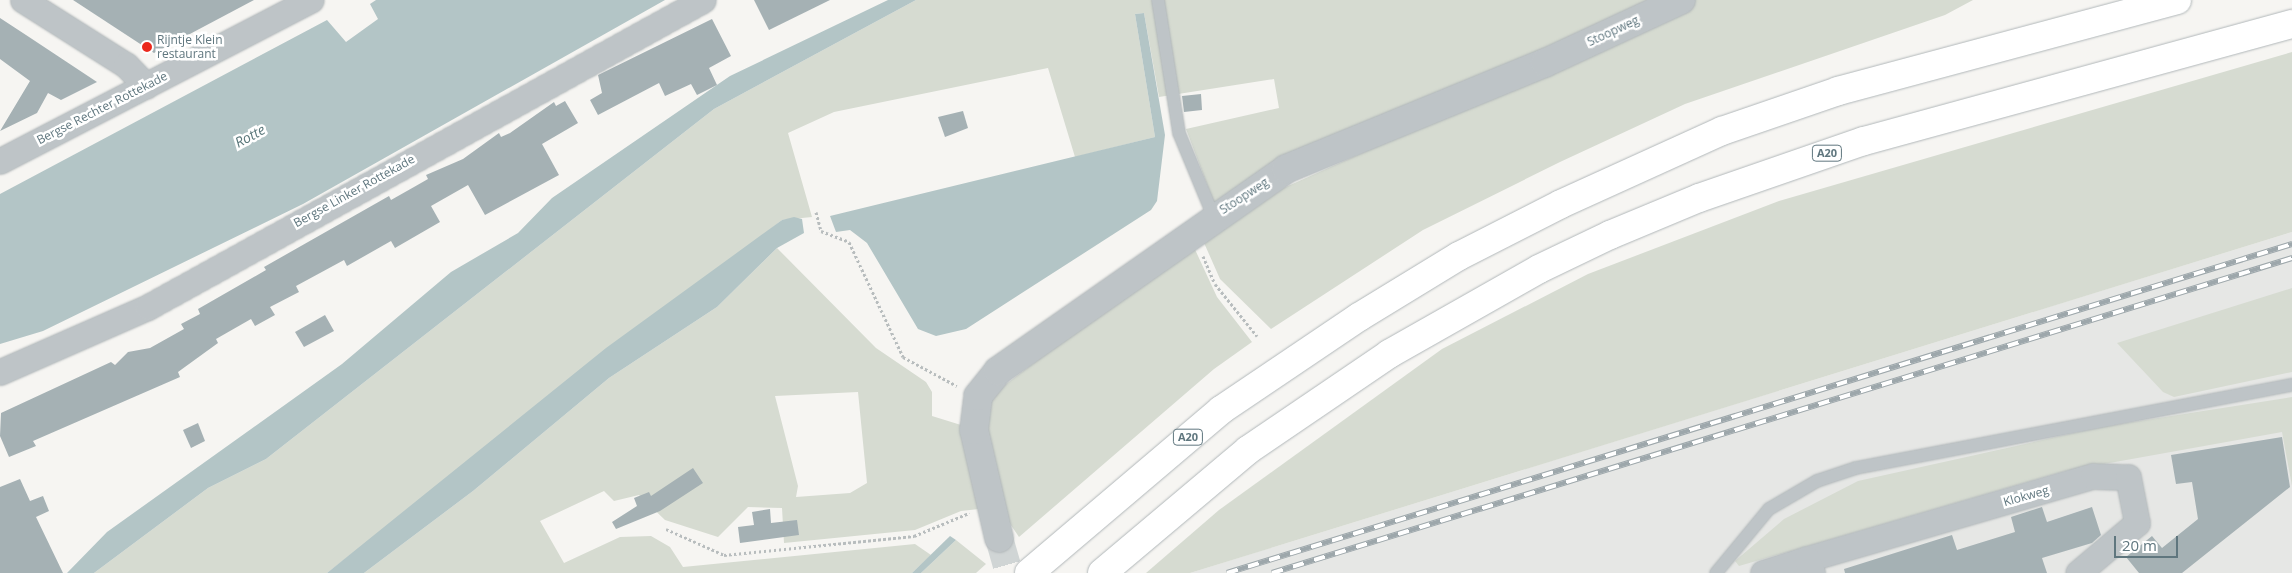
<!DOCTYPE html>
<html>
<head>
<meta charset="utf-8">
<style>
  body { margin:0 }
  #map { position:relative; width:2292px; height:573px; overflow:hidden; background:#f6f5f2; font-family:"Open Sans",sans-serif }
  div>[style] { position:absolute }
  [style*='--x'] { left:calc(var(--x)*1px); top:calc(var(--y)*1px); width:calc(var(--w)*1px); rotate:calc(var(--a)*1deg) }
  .built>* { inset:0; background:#e6e7e5 }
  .green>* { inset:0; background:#d6dbd1 }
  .water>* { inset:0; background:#b3c5c6 }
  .building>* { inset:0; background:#a5b1b4 }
  .tertiary-tunnel>* { height:28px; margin-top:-14px; transform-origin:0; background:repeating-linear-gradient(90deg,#d0d5d5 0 28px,transparent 0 42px) }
  .path>* { height:3px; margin-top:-1.5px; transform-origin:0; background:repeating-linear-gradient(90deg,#b8bdbe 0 2.5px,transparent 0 5px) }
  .roads { filter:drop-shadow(0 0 1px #b1b7b9) drop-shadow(0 0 1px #b1b7b9) }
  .service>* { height:12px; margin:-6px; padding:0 6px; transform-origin:6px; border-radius:6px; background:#bec4c7 }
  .minor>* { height:25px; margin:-12.5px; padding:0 12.5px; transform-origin:12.5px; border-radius:12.5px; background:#bec4c7 }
  .tertiary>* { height:28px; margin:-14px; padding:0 14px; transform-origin:14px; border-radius:14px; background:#bec4c7 }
  .motorway>* { height:28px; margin:-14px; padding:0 14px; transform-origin:14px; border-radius:14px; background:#fff }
  .rail>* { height:5.5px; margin-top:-2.75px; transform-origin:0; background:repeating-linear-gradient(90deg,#fff 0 11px,#9da7ab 0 22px); box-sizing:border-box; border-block:1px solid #9da7ab }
  .dots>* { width:14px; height:14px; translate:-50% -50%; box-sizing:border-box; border:2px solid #fff; border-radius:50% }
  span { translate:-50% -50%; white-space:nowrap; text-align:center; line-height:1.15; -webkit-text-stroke:5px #fff; paint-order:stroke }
  .shield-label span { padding:1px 4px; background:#fff; border:1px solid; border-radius:4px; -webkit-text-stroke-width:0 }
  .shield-label { font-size:11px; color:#5f767e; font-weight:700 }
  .street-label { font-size:12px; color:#5f767e }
  .poi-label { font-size:12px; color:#5f767e }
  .left { translate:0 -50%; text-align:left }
  .water-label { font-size:14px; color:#5a777a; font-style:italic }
  .scale { position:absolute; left:2114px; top:536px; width:64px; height:22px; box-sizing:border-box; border:2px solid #5f767e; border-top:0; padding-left:6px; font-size:15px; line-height:18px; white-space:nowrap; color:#5f767e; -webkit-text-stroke:4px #fff; paint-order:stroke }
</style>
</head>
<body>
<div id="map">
  <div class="built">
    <i style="clip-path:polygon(2292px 232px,2292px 573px,1190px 573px,1962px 334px)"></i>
  </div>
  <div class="green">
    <i style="clip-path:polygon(916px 0,1655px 0,1214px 203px,1186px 129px,1279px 108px,1274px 79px,1159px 97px,1144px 13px,1135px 14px,1155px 137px,1075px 157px,1048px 68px,834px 112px,788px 133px,812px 217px,782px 220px,327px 573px,94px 573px,208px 488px,266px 459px,714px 109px)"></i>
    <i style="clip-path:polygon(1694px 0,1973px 0,1945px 15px,1685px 104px,1560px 162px,1423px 230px,1271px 329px,1220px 279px,1201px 236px,1263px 197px,1604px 45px)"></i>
    <i style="clip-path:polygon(2292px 52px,2292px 232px,1190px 573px,1146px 573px,1219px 510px,1442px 349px,1588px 274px,1779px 201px)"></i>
    <i style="clip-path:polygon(1192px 243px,1217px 297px,1252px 342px,1214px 369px,1019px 537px,1006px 518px,985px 426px,993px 394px)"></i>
    <i style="clip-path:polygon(evenodd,777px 248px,876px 348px,926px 382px,932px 392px,932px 416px,961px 425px,979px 509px,961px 511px,915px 530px,784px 543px,782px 508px,748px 507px,718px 537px,665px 520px,639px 495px,614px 501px,604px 491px,540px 521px,564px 563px,620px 537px,651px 536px,670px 547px,683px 567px,915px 544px,931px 555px,912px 573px,364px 573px,473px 491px,609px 378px,717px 307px,777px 248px,858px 392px,867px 483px,850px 493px,796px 497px,798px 486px,775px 396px,858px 392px)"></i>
    <i style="clip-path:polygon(2292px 288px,2292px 372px,2174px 397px,2163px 392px,2117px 343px)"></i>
    <i style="clip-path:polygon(2292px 397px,2292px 486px,2282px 432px,2065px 471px,1739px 566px,1735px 561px,1784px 519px,1858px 481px,2101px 427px)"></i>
    <i style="clip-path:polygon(956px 540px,986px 564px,976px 573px,921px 573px)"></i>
  </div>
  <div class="water">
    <i style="clip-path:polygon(376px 0,665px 0,303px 204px,43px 331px,0 344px,0 194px,327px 20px,346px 42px,378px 19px,370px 4px)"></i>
    <i style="clip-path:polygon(888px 0,916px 0,714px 109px,266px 459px,208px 488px,94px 573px,67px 573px,107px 532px,342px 364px,451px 272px,518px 233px,552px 198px,730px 76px)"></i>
    <i style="clip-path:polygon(1144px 13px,1165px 135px,1157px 201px,1151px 210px,966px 329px,936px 336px,918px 329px,867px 243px,850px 230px,836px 232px,830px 216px,1155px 137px,1135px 14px)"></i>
    <i style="clip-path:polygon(794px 217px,802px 219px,804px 233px,777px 248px,717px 307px,609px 378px,473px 491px,364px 573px,327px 573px,606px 348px,782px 220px)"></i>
    <i style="clip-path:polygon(950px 536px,956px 540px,921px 573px,912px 573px)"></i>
  </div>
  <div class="building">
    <i style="clip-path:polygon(73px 0,254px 0,154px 53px)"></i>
    <i style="clip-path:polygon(754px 0,830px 0,769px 30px)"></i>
    <i style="clip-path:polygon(0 18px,26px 35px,97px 82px,61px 100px,48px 93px,37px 113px,0 131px,30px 81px,0 59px)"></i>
    <i style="clip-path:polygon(712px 19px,731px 56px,709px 68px,717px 85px,697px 95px,691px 84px,665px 96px,659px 83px,598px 115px,590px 100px,602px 93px,598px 75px)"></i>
    <i style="clip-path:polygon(1201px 94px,1202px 110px,1184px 112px,1182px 96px)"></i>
    <i style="clip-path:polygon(565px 101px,578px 123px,542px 144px,559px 175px,485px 215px,468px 185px,431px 206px,440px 222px,395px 248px,391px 241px,347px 266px,344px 260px,296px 286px,299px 292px,270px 307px,275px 315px,255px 326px,251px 319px,216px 339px,218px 343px,178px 372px,180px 377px,33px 441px,36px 446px,9px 457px,0 436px,1px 413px,111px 362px,115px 365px,128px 352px,150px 348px,184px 329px,181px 324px,200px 314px,198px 309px,266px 270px,264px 267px,389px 196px,391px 200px,414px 187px,428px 179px,426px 175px,463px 159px,499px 133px,501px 137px,510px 133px,554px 102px,556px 106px)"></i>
    <i style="clip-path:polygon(963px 111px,968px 128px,945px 137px,938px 117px)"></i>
    <i style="clip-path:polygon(325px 315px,334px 331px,304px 347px,295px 332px)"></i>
    <i style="clip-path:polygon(198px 423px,205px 441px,191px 448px,183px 430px)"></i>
    <i style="clip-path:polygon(2282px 437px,2290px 487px,2182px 573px,2139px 573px,2126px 557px,2152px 536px,2162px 548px,2198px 519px,2192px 482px,2176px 484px,2171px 455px)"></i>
    <i style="clip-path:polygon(693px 468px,703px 483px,660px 511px,616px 529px,612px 522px,637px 506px,634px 498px,649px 492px,651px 496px)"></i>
    <i style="clip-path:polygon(20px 479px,30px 501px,43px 496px,49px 511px,36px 517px,63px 573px,0 573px,0 487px)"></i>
    <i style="clip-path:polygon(2042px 507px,2047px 522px,2092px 507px,2101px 535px,2092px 543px,2042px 558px,2047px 573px,1845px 573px,1844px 569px,1952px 535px,1957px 550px,2015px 532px,2011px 517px)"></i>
    <i style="clip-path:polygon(770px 509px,771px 523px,797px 520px,799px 535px,740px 543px,738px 527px,754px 525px,752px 512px)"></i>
  </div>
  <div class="tertiary-tunnel">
    <i style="--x:999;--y:538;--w:36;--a:74"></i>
  </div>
  <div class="path">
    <i style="--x:816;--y:212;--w:20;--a:75"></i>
    <i style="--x:821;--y:231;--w:30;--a:21"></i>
    <i style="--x:849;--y:242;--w:127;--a:64.8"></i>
    <i style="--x:903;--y:357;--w:61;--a:28.2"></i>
    <i style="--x:1203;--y:256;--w:30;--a:67"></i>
    <i style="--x:1215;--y:284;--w:67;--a:51.1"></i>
    <i style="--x:666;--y:529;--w:64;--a:24.1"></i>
    <i style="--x:724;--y:555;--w:191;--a:-5.7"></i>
    <i style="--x:914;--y:536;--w:60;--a:-22.7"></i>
  </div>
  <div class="roads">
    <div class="service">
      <i style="--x:1158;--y:0;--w:135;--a:81"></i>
      <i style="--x:1179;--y:133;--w:89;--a:67.5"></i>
      <i style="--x:1716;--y:573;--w:83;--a:-50.4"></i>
      <i style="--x:1769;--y:509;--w:56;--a:-30.3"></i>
      <i style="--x:1817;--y:481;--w:41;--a:-18.4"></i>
      <i style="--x:1856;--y:468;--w:444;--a:-10.8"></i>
    </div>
    <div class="minor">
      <i style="--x:23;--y:0;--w:122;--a:32.3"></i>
      <i style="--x:126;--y:65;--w:29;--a:46"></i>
      <i style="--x:0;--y:161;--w:350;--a:-27.4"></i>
      <i style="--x:0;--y:372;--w:162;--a:-23.7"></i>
      <i style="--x:148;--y:307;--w:634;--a:-28.95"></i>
      <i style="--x:1807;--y:559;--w:298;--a:-16.2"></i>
      <i style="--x:2093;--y:476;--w:35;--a:2"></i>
      <i style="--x:2128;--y:477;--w:47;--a:78.9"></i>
      <i style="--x:2137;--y:523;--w:77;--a:139.7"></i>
      <i style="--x:1763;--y:573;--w:46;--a:-17.7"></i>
      <i style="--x:1807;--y:559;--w:15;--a:70"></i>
    </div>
    <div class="tertiary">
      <i style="--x:999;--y:538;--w:111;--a:-103"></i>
      <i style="--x:974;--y:430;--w:34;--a:-83"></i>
      <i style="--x:978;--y:396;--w:32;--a:-51"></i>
      <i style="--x:998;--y:371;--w:352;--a:-35"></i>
      <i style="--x:1286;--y:169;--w:280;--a:-22.3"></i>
      <i style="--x:1545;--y:63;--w:150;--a:-24.9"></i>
    </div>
    <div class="motorway">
      <i style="--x:1029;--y:573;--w:252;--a:-40.3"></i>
      <i style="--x:1221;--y:410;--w:166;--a:-34"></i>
      <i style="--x:1359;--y:317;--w:117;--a:-31.4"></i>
      <i style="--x:1459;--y:256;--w:114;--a:-27"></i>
      <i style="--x:1561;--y:204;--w:177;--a:-24.4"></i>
      <i style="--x:1722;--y:131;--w:123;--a:-19"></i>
      <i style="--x:1838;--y:91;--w:351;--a:-15"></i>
      <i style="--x:1102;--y:573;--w:191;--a:-40.1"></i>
      <i style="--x:1248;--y:450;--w:171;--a:-34.2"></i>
      <i style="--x:1389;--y:354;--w:172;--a:-29.5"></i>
      <i style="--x:1539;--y:269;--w:79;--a:-25.6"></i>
      <i style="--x:1610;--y:235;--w:96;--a:-22.6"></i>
      <i style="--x:1699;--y:198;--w:175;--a:-19.1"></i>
      <i style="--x:1864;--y:141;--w:444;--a:-15.3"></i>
    </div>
  </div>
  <div class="rail">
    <i style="--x:1227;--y:573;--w:1115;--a:-17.17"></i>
    <i style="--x:1272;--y:573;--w:1068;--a:-17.16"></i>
  </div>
  <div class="dots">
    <i style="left:147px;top:47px;background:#eb281c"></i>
  </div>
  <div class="shield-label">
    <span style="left:1827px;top:153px">A20</span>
    <span style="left:1188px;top:437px">A20</span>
  </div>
  <div class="street-label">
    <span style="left:1613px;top:31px;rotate:-25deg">Stoopweg</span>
    <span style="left:102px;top:108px;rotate:-27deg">Bergse Rechter Rottekade</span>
    <span style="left:354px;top:191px;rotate:-29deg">Bergse Linker Rottekade</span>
    <span style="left:1244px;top:196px;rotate:-33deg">Stoopweg</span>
    <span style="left:2026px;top:496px;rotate:-16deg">Klokweg</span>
  </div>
  <div class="poi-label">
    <span class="left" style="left:157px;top:47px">Rijntje Klein<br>restaurant</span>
  </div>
  <div class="water-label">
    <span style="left:250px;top:136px;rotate:-28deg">Rotte</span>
  </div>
  <div class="scale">20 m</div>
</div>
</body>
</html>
